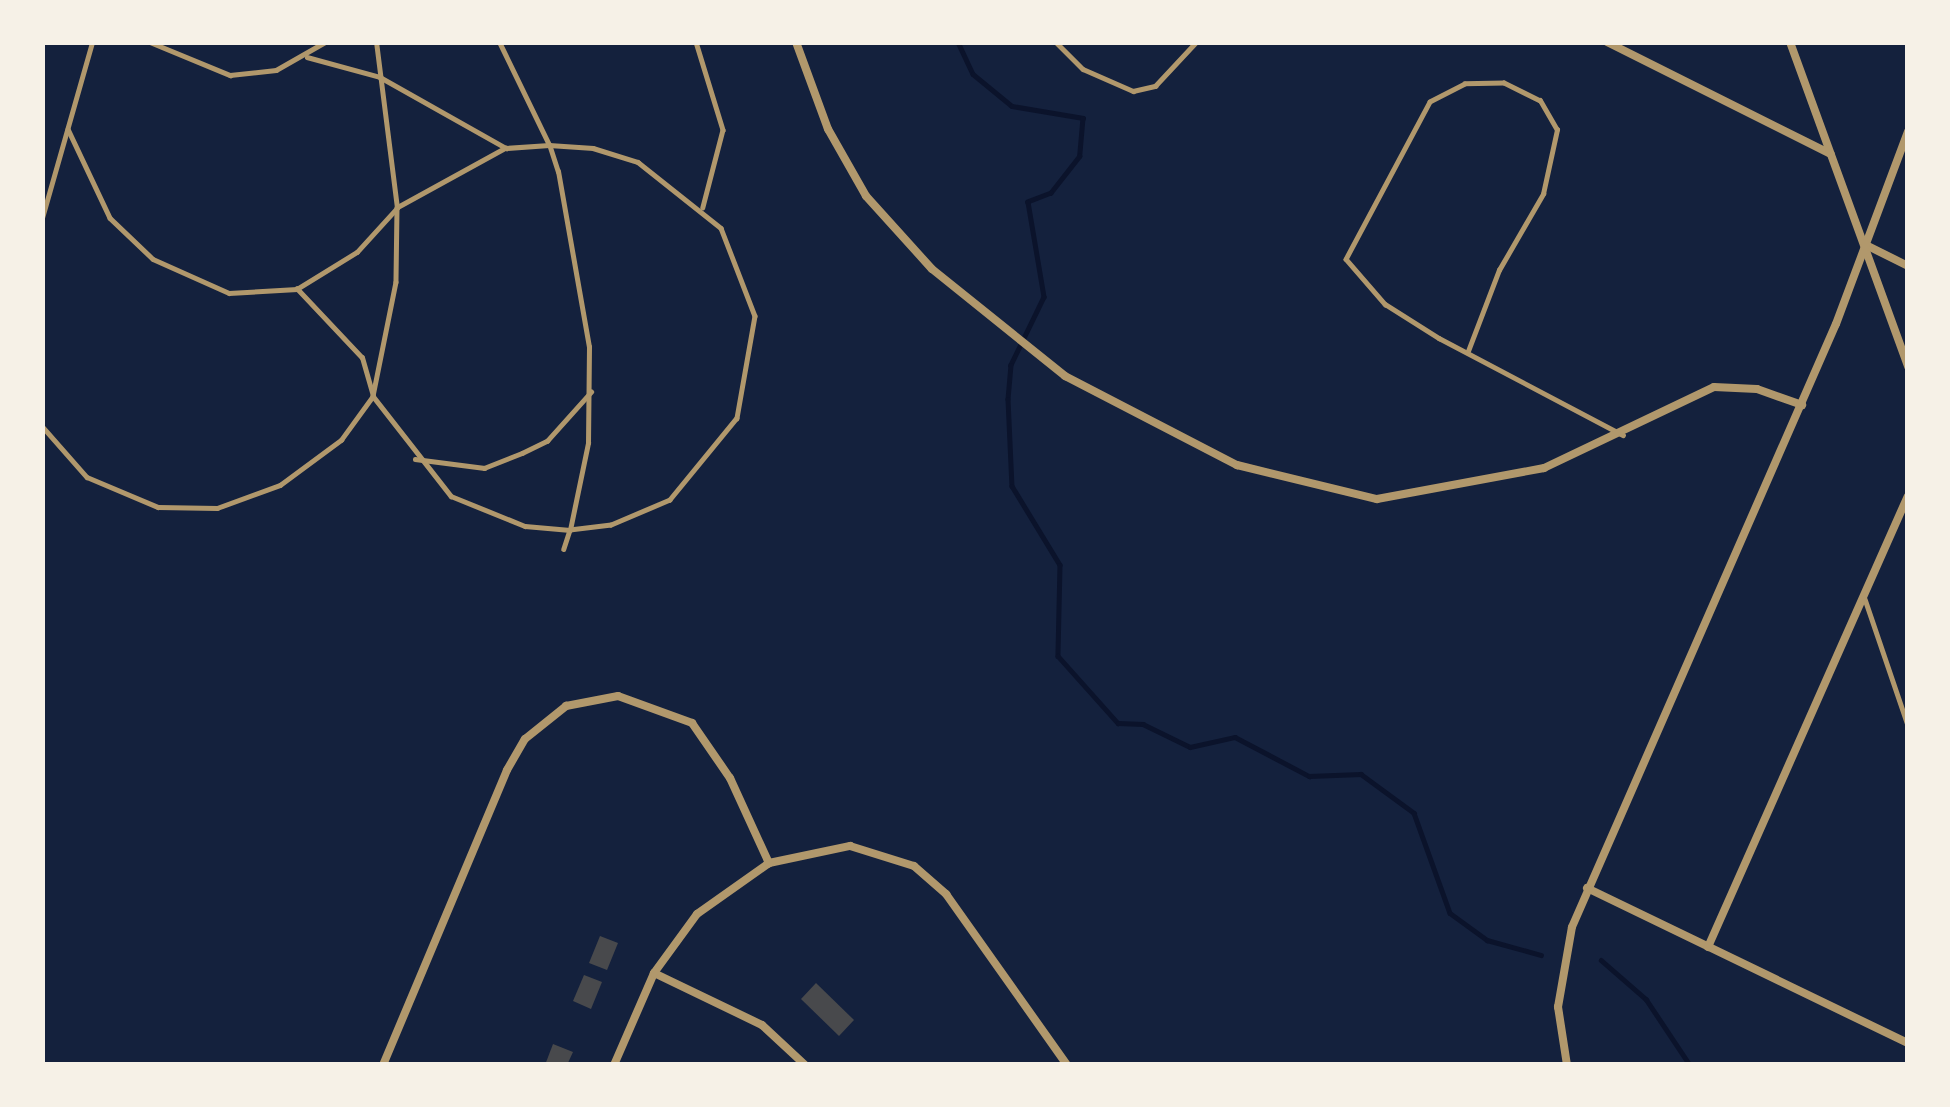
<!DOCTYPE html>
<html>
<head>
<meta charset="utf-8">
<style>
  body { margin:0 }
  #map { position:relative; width:1950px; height:1107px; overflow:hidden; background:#14213d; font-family:"Source Sans 3",sans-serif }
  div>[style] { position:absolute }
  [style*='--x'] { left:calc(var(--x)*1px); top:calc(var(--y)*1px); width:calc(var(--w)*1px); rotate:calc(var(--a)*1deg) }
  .stream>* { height:4.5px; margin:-2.25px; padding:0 2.25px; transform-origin:2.25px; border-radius:2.25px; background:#0b132b }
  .building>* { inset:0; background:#48494c }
  .service>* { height:4.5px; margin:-2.25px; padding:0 2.25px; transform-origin:2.25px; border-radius:2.25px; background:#b1986c }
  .minor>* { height:8px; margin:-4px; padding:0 4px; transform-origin:4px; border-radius:4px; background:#b1986c }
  span { translate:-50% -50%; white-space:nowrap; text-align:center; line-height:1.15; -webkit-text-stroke:9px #f6f1e7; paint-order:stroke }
  .frame { position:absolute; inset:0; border:45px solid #f6f1e7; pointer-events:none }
</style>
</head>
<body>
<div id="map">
  <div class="stream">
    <i style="--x:958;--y:42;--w:35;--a:65"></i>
    <i style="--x:973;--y:74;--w:50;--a:39.4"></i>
    <i style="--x:1012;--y:106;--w:72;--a:9.6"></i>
    <i style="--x:1083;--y:118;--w:38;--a:95"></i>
    <i style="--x:1080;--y:156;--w:47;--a:128.1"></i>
    <i style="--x:1051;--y:193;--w:25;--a:159"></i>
    <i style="--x:1028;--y:202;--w:96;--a:80.4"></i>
    <i style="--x:1044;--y:297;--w:76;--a:115.9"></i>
    <i style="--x:1011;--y:365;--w:34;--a:95"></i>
    <i style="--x:1008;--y:399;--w:87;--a:87.4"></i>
    <i style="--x:1012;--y:486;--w:92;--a:58.7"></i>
    <i style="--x:1060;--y:565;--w:91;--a:91.3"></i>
    <i style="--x:1058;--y:656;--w:90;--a:48.2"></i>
    <i style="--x:1118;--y:723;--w:25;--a:2"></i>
    <i style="--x:1143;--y:724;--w:52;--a:26.1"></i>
    <i style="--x:1190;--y:747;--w:46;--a:-12.5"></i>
    <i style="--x:1235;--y:737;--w:84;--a:27.8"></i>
    <i style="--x:1309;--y:776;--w:52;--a:-2.2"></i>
    <i style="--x:1361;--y:774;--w:66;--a:36.3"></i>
    <i style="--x:1414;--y:813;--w:106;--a:70.2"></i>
    <i style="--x:1450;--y:913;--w:46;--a:36.1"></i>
    <i style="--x:1487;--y:940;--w:56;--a:15.5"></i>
    <i style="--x:1601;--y:960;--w:60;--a:40.9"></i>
    <i style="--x:1646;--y:999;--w:79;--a:56.3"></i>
  </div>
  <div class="building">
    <i style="clip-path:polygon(600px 936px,618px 943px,607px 970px,589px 963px)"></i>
    <i style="clip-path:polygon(584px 975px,602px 982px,591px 1009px,573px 1001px)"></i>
    <i style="clip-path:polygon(816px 983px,854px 1020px,839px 1036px,801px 999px)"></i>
    <i style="clip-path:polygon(553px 1044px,573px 1052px,567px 1065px,545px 1065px)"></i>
  </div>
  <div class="service">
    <i style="--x:150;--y:42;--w:87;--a:22.4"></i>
    <i style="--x:230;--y:75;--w:46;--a:-6.2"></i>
    <i style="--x:276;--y:70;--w:56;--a:-29.7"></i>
    <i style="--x:696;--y:42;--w:92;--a:72.9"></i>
    <i style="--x:723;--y:130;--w:80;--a:104.6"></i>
    <i style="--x:1056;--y:42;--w:38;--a:45"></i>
    <i style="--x:1083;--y:69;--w:55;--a:23.7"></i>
    <i style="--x:1133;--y:91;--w:23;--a:-13"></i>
    <i style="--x:1155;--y:86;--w:60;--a:-47"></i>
    <i style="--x:307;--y:57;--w:76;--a:15.3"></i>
    <i style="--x:380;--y:77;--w:145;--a:29.4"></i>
    <i style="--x:506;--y:148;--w:43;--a:-4"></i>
    <i style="--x:549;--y:145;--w:44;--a:3.9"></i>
    <i style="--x:593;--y:148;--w:47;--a:17.3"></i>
    <i style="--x:638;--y:162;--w:106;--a:38.5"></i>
    <i style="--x:721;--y:228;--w:94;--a:68.9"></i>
    <i style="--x:755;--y:316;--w:104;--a:100"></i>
    <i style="--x:737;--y:418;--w:106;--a:129.3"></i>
    <i style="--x:670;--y:500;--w:64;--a:157"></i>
    <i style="--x:611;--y:525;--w:41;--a:173"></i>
    <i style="--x:570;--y:530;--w:89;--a:-78.3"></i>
    <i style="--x:588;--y:443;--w:96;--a:-89.4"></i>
    <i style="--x:589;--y:347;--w:178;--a:-100"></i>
    <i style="--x:558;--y:172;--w:28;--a:-108"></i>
    <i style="--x:549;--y:145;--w:114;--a:-115.9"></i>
    <i style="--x:68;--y:129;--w:98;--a:64.7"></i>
    <i style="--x:110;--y:218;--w:59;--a:43.6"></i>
    <i style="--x:153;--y:259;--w:83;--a:24.1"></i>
    <i style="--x:229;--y:293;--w:68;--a:-3.4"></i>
    <i style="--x:297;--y:289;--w:70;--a:-31.7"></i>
    <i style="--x:357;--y:252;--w:59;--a:-47.7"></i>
    <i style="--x:397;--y:208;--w:167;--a:-97.2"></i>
    <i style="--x:506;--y:148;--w:124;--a:151.2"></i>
    <i style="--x:397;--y:208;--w:74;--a:90.8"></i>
    <i style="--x:396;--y:282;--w:116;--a:101.4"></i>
    <i style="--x:373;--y:396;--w:127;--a:52"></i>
    <i style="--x:451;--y:496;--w:80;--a:22.1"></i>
    <i style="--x:525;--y:526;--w:45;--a:5.1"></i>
    <i style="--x:570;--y:530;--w:20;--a:108"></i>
    <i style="--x:42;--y:218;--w:183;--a:-74.1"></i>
    <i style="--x:1468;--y:351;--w:87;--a:-69.1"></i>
    <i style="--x:1499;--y:270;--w:88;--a:-59.9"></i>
    <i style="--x:1543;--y:194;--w:66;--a:-77.7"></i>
    <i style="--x:1557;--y:130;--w:34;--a:-120"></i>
    <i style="--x:1540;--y:101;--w:40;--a:-153.4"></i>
    <i style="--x:1504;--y:83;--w:39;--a:179"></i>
    <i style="--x:1465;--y:84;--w:39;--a:153"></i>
    <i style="--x:1430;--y:102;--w:178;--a:118.1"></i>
    <i style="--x:1346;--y:259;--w:60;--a:49.1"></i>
    <i style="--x:1385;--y:304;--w:64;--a:32.2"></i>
    <i style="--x:1439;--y:338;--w:208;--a:27.8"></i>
    <i style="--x:42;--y:426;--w:68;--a:48.6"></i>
    <i style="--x:87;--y:477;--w:77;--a:22.9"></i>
    <i style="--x:158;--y:507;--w:59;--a:1"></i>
    <i style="--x:217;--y:508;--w:67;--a:-20.1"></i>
    <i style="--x:280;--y:485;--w:76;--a:-36.4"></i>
    <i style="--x:341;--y:440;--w:54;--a:-54"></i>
    <i style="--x:373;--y:396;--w:40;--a:-106"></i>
    <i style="--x:362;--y:358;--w:95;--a:-133.3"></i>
    <i style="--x:415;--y:459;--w:70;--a:7.4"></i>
    <i style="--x:484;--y:468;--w:41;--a:-21.5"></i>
    <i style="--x:522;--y:453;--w:28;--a:-26"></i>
    <i style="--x:547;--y:441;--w:66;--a:-48.1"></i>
    <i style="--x:1865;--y:599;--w:133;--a:71.2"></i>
  </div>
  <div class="minor">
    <i style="--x:796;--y:42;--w:93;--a:69.8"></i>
    <i style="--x:828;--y:129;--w:77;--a:60.4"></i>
    <i style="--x:866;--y:196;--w:98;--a:47.9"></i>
    <i style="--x:932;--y:269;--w:171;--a:38.8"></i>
    <i style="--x:1065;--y:376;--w:194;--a:27.4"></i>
    <i style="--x:1237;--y:465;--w:144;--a:13.7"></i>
    <i style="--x:1377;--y:499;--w:170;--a:-10.5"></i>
    <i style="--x:1544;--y:468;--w:188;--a:-25.5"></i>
    <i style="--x:1714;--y:387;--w:43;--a:2.7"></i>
    <i style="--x:1757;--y:389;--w:48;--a:19.6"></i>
    <i style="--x:1607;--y:42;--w:250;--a:26.6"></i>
    <i style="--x:1790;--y:42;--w:346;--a:70"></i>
    <i style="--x:1866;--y:245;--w:47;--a:26.6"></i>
    <i style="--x:1587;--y:888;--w:356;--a:25.8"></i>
    <i style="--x:1708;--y:947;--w:493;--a:-66.1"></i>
    <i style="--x:654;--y:973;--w:120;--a:25.7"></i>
    <i style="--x:762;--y:1025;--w:59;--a:42.9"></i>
    <i style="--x:383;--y:1065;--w:320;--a:-67.2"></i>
    <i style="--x:507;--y:770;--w:36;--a:-60"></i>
    <i style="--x:525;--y:739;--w:53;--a:-38.8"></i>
    <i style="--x:566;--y:706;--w:53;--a:-10.9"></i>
    <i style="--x:618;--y:696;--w:79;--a:20"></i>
    <i style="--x:692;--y:723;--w:67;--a:55.4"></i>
    <i style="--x:730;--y:778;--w:94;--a:65.4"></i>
    <i style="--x:614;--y:1065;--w:100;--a:-66.5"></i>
    <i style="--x:654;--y:973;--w:73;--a:-53.9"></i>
    <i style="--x:697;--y:914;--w:88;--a:-35.3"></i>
    <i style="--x:769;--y:863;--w:83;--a:-11.9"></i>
    <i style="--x:850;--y:846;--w:67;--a:17.4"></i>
    <i style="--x:914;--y:866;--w:43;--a:41.2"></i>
    <i style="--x:946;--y:894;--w:209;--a:54.7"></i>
    <i style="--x:1567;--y:1065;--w:59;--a:-98.8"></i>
    <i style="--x:1558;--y:1007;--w:81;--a:-80.1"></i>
    <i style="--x:1572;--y:927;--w:658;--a:-66.36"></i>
    <i style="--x:1836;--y:324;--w:206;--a:-69.5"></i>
  </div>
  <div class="frame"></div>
</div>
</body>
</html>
